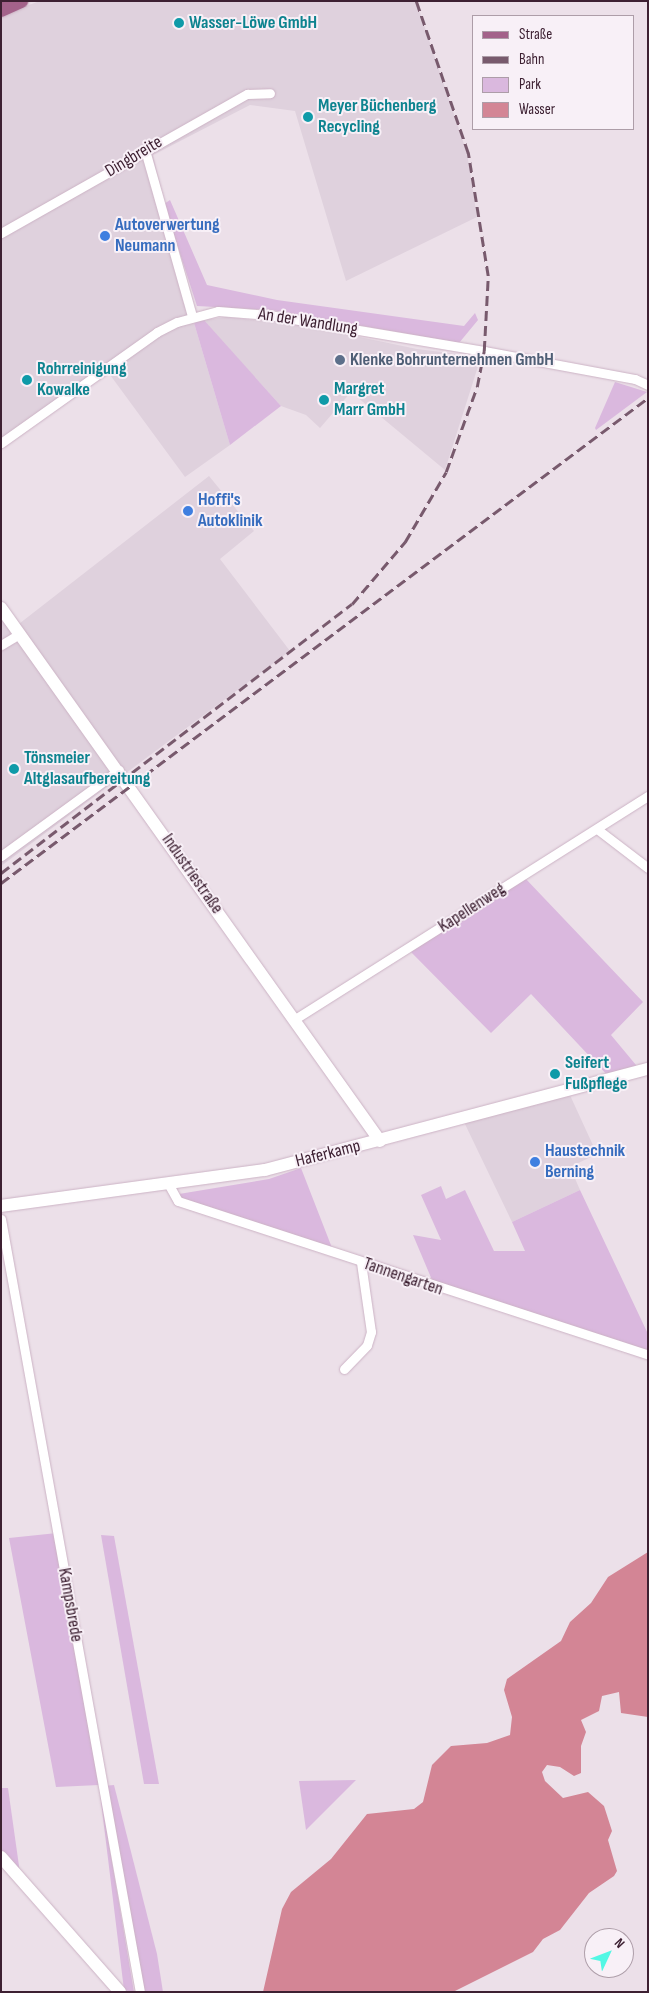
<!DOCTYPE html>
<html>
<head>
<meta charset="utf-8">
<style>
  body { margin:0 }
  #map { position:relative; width:649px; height:1993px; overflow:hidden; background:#ece0e9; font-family:"Sofia Sans Condensed",sans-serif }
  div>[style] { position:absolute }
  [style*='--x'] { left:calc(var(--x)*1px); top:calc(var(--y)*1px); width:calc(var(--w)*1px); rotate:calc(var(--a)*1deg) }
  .built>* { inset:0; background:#dfd1dd }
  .green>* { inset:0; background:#dab8de }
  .water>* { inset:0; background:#d38595 }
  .roads { filter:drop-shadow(0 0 1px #ccb3c5) drop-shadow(0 0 1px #ccb3c5) }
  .street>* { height:9px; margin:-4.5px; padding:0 4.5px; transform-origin:4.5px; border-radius:4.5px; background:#fff }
  .secondary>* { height:12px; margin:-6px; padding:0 6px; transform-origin:6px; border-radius:6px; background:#fff }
  .primary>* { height:14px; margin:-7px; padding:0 7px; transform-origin:7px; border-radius:7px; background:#a3628a }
  .rail>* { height:2.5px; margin-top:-1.25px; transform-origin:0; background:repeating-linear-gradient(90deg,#785a6d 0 10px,transparent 0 15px) }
  .dots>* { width:14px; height:14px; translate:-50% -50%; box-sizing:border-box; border:2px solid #f8f0f7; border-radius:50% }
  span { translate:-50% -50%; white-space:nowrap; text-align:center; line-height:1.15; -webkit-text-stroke:4px #f8f0f7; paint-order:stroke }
  .culture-label { font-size:18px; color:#0d838f; font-weight:700 }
  .left { translate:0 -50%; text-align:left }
  .street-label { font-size:18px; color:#3d2032 }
  .shop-label { font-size:18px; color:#366cbe; font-weight:700 }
  .service-label { font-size:18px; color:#4e5e75; font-weight:700 }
  .frame { position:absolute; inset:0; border:2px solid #3d2032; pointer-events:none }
  .legend { position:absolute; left:472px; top:15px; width:162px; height:115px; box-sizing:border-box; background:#f8f0f7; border:1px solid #ad9da8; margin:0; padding:6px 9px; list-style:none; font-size:15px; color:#3d2032 }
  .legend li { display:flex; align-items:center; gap:10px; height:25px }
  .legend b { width:25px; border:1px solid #ad9da8 }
  .north { position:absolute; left:584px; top:1928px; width:50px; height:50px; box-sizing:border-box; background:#f8f0f7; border:1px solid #ad9da8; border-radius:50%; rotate:47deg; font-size:14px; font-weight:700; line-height:20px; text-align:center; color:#3d2032 }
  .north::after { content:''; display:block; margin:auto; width:18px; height:22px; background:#52f7e4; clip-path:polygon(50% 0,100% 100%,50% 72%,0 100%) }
</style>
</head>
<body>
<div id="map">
  <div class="built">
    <i style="clip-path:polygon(40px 1px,416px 1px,467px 153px,477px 217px,346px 281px,295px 111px,250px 105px,153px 155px,192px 316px,230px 445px,185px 477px,105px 368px,1px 443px,1px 15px)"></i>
    <i style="clip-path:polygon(226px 317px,307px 326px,417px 349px,481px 357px,445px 470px,351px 392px,320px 428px,306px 415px,281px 406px,203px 320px)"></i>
    <i style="clip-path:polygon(209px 476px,254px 531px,220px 559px,290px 651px,1px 866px,1px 608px,15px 627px)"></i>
    <i style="clip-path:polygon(569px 1093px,597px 1154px,570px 1167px,580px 1190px,512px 1222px,464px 1122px)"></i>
  </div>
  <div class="green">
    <i style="clip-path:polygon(170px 200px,207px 285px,277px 300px,464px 326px,475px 313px,478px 320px,459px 343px,272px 310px,197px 306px,164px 204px)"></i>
    <i style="clip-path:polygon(192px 316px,203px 319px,281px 406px,230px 445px)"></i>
    <i style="clip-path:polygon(615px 382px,647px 392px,596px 430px,595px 428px)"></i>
    <i style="clip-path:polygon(524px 877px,643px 1002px,611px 1035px,641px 1071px,610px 1078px,531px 994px,491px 1033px,409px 950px)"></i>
    <i style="clip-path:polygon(301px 1168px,334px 1253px,182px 1201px,179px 1194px,269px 1179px)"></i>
    <i style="clip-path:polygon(441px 1186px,446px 1199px,465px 1190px,494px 1251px,525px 1251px,512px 1222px,580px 1190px,648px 1334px,648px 1353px,435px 1287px,413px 1235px,441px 1240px,421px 1195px)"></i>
    <i style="clip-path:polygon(57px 1533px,99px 1785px,134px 1992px,124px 1990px,99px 1785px,56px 1787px,9px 1538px)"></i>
    <i style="clip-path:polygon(101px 1535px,114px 1536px,159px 1784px,144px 1784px)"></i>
    <i style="clip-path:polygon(356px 1780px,306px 1830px,299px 1781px)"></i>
    <i style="clip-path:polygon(114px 1785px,157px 1954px,163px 1992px,143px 1992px,103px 1786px)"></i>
    <i style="clip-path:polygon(1px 1788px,8px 1788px,20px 1873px,1px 1850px)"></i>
  </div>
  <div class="water">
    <i style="clip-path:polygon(648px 1552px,648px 1717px,621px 1713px,619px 1692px,602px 1696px,599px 1711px,581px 1720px,586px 1732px,581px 1746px,581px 1773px,574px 1776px,560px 1767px,547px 1765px,542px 1772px,545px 1781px,563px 1798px,588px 1792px,604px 1806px,612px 1831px,608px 1840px,617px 1871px,614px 1876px,589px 1893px,560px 1930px,543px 1939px,533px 1952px,453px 1992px,263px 1992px,282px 1909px,291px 1892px,331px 1859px,367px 1814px,414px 1809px,423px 1802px,432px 1765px,451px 1746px,487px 1743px,510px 1735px,512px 1717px,504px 1690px,507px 1679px,561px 1641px,570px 1622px,591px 1603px,608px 1577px)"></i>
  </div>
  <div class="roads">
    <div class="street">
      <i style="--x:145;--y:150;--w:173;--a:74.2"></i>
      <i style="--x:1;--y:233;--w:283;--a:-29.5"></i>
      <i style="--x:247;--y:94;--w:23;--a:-2"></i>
      <i style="--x:1;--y:443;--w:191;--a:-35.4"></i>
      <i style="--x:157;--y:332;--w:22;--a:-27"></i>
      <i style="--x:177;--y:322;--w:42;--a:-15"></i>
      <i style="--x:218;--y:311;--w:51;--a:4.5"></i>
      <i style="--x:269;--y:315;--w:218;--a:9.5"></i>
      <i style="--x:484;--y:351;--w:154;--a:10.5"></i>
      <i style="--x:635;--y:379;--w:14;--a:25"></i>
      <i style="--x:1;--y:645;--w:21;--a:-31"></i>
      <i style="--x:597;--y:829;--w:64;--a:37.4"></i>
      <i style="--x:1;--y:856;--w:146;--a:-36.1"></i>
      <i style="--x:295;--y:1019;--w:418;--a:-32.3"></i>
      <i style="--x:169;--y:1185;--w:18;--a:61"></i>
      <i style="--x:178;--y:1201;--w:495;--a:18.1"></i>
      <i style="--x:1;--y:1219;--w:785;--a:79.81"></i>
      <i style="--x:344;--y:1369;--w:33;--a:-46"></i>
      <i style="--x:367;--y:1345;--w:14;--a:-73"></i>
      <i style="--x:371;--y:1332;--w:70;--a:-98.2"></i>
    </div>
    <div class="secondary">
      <i style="--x:1;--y:608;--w:654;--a:54.58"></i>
      <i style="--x:1;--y:1206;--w:266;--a:-7.8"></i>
      <i style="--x:265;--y:1170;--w:396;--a:-14.8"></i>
      <i style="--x:1;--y:1857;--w:180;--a:48.6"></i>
    </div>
    <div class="primary">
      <i style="--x:1;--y:10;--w:22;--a:-24"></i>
    </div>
  </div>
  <div class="rail">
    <i style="--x:1;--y:873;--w:442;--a:-37.5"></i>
    <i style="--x:352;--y:604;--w:82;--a:-49.5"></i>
    <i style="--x:405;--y:542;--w:81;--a:-59.6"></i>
    <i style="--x:446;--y:472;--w:90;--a:-70"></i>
    <i style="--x:477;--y:387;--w:37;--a:-79"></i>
    <i style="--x:484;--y:351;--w:75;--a:-86.9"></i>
    <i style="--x:488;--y:276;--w:125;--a:-99.2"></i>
    <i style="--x:468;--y:153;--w:161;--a:-108.9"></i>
    <i style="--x:1;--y:883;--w:809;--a:-36.86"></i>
  </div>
  <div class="dots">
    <i style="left:179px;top:23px;background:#0f9aa8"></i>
    <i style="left:308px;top:117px;background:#0f9aa8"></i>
    <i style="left:105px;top:236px;background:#3f7fe0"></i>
    <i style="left:340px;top:360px;background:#5c6f8a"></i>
    <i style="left:27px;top:380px;background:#0f9aa8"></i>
    <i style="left:324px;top:400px;background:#0f9aa8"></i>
    <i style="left:188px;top:511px;background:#3f7fe0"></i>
    <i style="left:14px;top:769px;background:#0f9aa8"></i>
    <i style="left:555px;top:1074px;background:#0f9aa8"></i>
    <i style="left:535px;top:1162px;background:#3f7fe0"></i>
  </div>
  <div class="culture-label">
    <span class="left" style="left:189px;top:23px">Wasser-Löwe GmbH</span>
    <span class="left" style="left:318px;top:117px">Meyer Büchenberg<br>Recycling</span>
    <span class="left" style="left:37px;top:380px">Rohrreinigung<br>Kowalke</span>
    <span class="left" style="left:334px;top:400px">Margret<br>Marr GmbH</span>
    <span class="left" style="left:24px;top:769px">Tönsmeier<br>Altglasaufbereitung</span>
    <span class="left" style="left:565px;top:1074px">Seifert<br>Fußpflege</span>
  </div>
  <div class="street-label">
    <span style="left:134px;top:157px;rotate:-31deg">Dingbreite</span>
    <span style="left:308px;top:322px;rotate:9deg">An der Wandlung</span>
    <span style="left:192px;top:874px;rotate:55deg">Industriestraße</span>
    <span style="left:472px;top:908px;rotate:-33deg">Kapellenweg</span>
    <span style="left:328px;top:1154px;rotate:-14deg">Haferkamp</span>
    <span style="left:403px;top:1277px;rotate:19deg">Tannengarten</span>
    <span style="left:70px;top:1605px;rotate:80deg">Kampsbrede</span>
  </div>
  <div class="shop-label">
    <span class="left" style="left:115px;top:236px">Autoverwertung<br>Neumann</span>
    <span class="left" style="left:198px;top:511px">Hoffi's<br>Autoklinik</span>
    <span class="left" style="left:545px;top:1162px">Haustechnik<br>Berning</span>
  </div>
  <div class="service-label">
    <span class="left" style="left:350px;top:360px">Klenke Bohrunternehmen GmbH</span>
  </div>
  <div class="frame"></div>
  <ul class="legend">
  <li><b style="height:6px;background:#a3628a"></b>Straße</li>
  <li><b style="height:6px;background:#785a6d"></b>Bahn</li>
  <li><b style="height:14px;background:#dab8de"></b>Park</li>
  <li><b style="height:14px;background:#d38595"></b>Wasser</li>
  </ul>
  <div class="north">N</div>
</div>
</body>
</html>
